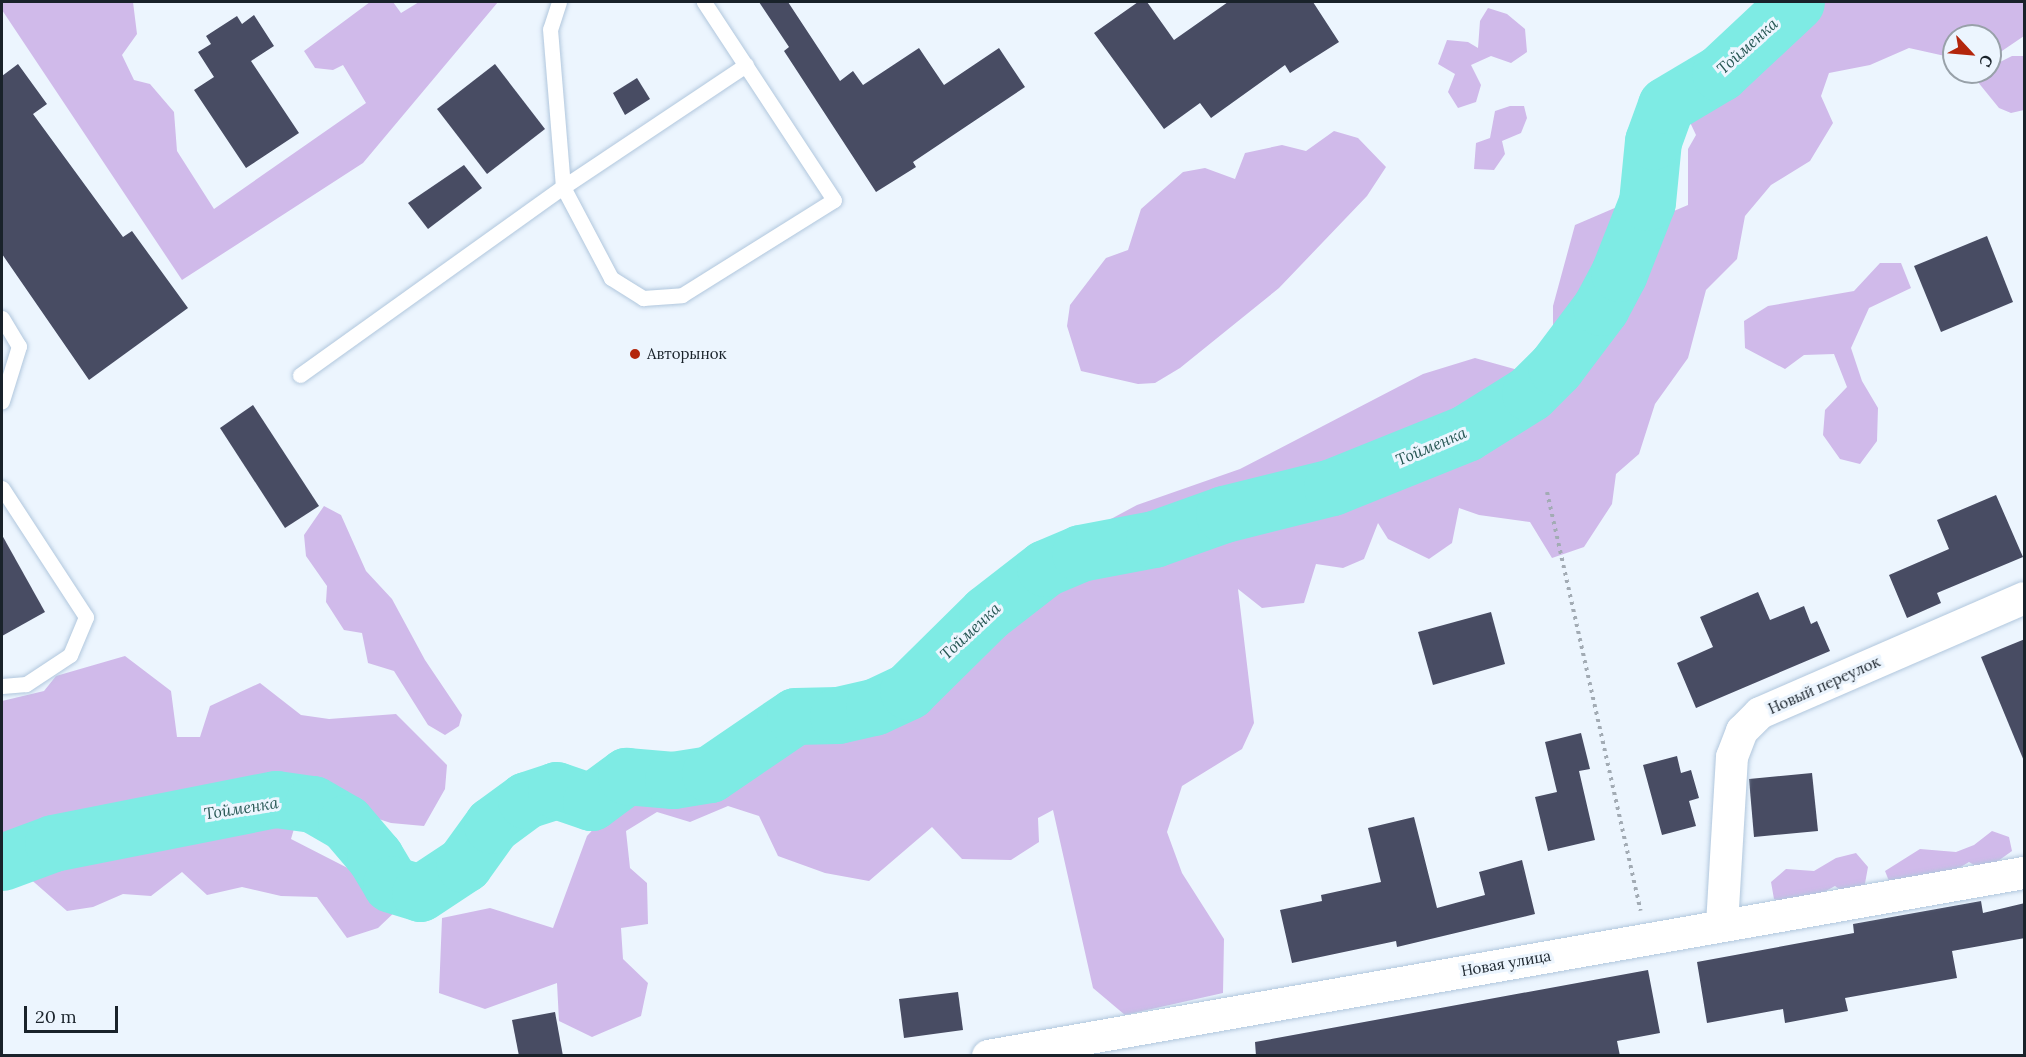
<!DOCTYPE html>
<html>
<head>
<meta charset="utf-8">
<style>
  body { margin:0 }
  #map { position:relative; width:2026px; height:1057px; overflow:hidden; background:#ecf5fe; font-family:Lora,serif }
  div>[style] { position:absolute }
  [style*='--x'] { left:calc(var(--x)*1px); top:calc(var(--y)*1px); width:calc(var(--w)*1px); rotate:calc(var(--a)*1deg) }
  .green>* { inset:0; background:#d0baea }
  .river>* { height:57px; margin:-28.5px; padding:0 28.5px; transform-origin:28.5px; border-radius:28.5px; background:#7eebe4 }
  .building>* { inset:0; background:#484c63 }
  .path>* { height:4px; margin-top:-2px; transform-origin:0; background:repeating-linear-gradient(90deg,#a2abb4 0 3px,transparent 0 7.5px) }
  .roads { filter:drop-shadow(0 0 2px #b1c7dd) drop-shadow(0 0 2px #b1c7dd) }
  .lane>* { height:15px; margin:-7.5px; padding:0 7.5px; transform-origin:7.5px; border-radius:7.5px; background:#fff }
  .street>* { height:32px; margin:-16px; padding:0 16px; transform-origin:16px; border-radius:16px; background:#fff }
  .dots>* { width:16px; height:16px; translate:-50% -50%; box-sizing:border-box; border:3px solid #ecf5fe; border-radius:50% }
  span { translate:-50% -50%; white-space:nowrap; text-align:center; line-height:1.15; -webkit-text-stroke:6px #ecf5fe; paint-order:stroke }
  .poi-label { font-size:15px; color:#19222a }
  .left { translate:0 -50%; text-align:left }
  .street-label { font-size:15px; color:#19222a }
  .water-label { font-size:16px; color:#275754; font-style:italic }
  .frame { position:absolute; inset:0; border:3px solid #19222a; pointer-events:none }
  .north { position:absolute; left:1942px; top:24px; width:60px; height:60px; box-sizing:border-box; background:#ecf5fe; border:2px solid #98a1a9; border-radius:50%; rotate:116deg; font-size:16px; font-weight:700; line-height:24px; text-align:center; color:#19222a }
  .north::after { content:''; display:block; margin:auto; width:21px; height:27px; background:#b3260c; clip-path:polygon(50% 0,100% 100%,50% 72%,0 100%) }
  .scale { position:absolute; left:24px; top:1006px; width:94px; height:27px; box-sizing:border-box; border:3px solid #19222a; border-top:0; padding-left:8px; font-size:18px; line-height:21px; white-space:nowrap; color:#19222a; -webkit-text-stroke:4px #ecf5fe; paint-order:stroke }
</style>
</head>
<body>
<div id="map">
  <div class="green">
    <i style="clip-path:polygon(2px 2px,133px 2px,137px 34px,122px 55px,134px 80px,150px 84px,174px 112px,177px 151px,214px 209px,366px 103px,343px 65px,333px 70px,315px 68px,304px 51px,370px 2px,393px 2px,401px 13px,419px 2px,498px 2px,363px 163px,182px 280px,2px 10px)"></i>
    <i style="clip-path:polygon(1799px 2px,2024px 2px,2024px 36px,1996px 55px,1990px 55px,1990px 36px,1954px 36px,1954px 58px,1909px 48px,1870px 65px,1829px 73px,1821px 96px,1833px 123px,1810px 161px,1771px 185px,1745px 216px,1737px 259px,1706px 290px,1688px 358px,1655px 404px,1639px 454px,1616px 474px,1612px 504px,1584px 547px,1552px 558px,1530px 522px,1479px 515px,1459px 508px,1452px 543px,1429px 559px,1388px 539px,1378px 523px,1364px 559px,1343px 568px,1316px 564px,1304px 603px,1262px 608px,1238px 589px,1254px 723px,1242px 749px,1182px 786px,1167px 832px,1182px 873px,1224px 939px,1223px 993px,1125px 1015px,1093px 988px,1053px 810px,1038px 818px,1039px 842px,1011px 860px,962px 859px,932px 827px,869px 881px,825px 873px,778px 856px,759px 816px,728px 806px,690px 822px,657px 812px,626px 831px,630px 868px,647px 883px,648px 924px,621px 928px,623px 959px,648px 983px,641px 1016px,592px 1037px,559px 1021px,557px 983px,485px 1009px,439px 993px,442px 918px,490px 908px,553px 928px,587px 836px,627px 793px,673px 780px,716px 760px,747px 771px,777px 742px,819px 723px,869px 726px,1047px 602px,1091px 565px,1096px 527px,1137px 505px,1240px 469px,1423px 374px,1475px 358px,1529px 373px,1544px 366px,1553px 351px,1553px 306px,1575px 225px,1638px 198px,1662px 216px,1688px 205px,1688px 149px,1696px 135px,1688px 118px,1700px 88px,1732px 70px,1787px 9px)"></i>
    <i style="clip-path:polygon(1488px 8px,1507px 14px,1525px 29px,1527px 52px,1511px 63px,1491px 56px,1471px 65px,1481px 85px,1476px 102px,1458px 108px,1448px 92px,1455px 74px,1438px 64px,1447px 40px,1468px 42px,1478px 48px,1480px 21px)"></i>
    <i style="clip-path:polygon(2012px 56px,2024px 56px,2024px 110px,2011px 113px,1999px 108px,1973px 76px,1990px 72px,1990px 67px)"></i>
    <i style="clip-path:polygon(1510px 106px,1524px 106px,1527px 118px,1521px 133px,1502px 141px,1505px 154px,1494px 170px,1474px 169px,1476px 143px,1490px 138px,1495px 111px)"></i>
    <i style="clip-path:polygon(1334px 131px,1358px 138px,1386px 167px,1367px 196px,1279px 288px,1180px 368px,1155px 383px,1138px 384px,1081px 371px,1067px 326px,1070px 305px,1106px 258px,1128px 250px,1141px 209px,1183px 172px,1205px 168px,1235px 179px,1245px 153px,1282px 145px,1306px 151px)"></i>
    <i style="clip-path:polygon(1880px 263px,1901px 263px,1911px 288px,1869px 308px,1851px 348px,1862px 381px,1878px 408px,1877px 441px,1860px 464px,1840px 459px,1823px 435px,1825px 410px,1847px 387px,1834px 354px,1804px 355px,1785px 369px,1745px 348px,1744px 321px,1768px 306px,1854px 291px)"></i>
    <i style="clip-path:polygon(324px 506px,341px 515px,366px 571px,392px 599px,425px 660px,462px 715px,459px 726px,445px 735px,428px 725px,394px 671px,368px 663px,362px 633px,344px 630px,326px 602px,327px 586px,306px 556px,304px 535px)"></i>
    <i style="clip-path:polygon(125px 656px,171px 691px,177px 737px,200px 737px,210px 706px,260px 683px,301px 715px,329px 719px,396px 714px,447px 765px,445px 789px,424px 826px,391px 823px,329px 803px,307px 808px,296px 822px,291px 839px,375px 882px,399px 908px,378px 928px,347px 938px,317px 897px,281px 896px,242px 887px,207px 895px,182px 872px,151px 896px,123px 894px,93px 907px,67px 911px,27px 876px,53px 847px,96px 838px,106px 826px,95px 823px,42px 838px,2px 844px,2px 701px,44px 691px,56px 676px)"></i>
    <i style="clip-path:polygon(1992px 831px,2009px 837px,2012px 851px,1984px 871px,1969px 862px,1946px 876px,1891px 886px,1885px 871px,1920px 849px,1956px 852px,1974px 845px)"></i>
    <i style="clip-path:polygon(1856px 853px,1868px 867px,1864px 889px,1846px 894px,1835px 886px,1795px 908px,1774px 899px,1771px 882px,1786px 869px,1814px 871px,1836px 858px)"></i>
  </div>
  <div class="river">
    <i style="--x:2;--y:862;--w:54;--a:-20.4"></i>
    <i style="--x:53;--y:843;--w:227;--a:-11.2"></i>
    <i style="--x:276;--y:799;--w:37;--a:8"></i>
    <i style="--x:313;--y:804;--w:38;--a:30"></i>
    <i style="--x:346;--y:823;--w:45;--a:49.5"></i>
    <i style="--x:375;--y:857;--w:31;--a:59"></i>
    <i style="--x:391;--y:884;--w:30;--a:17"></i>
    <i style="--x:420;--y:893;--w:53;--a:-33.4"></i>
    <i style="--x:464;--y:864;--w:48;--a:-54.3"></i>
    <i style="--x:492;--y:825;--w:42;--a:-36.3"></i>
    <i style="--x:526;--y:800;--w:32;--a:-18"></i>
    <i style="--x:556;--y:790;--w:37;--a:19"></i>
    <i style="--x:591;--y:802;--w:44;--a:-36.6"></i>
    <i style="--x:626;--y:776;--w:47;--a:4.9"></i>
    <i style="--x:673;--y:780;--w:37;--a:-9"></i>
    <i style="--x:710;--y:774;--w:103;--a:-34.3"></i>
    <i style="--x:795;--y:716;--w:43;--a:-1.3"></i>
    <i style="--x:838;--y:715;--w:37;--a:-13"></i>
    <i style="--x:874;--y:707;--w:38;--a:-25"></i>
    <i style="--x:908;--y:691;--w:111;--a:-44.6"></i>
    <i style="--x:987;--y:613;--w:73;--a:-37.8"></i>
    <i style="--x:1045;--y:568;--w:38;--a:-23"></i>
    <i style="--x:1080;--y:553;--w:75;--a:-10.7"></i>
    <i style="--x:1154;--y:539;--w:74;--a:-19.7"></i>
    <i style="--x:1224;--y:514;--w:111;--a:-14"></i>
    <i style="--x:1332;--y:487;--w:144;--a:-21.9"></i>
    <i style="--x:1466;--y:433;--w:75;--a:-32"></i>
    <i style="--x:1530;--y:393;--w:37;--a:-45"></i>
    <i style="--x:1556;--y:367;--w:75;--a:-53.1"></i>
    <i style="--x:1601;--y:307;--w:38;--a:-62"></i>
    <i style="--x:1619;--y:273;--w:76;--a:-68.5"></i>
    <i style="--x:1647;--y:202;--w:61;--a:-84.4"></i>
    <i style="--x:1653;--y:141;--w:38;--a:-70"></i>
    <i style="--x:1666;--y:105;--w:63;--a:-30.7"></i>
    <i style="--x:1720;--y:73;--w:104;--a:-43.1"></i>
  </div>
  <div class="building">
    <i style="clip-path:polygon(759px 2px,788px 2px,840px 81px,853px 71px,863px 85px,919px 48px,944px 85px,999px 48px,1025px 87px,913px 162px,916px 167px,876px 192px,784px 51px,789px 47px)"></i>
    <i style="clip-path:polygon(1138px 2px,1147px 2px,1174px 40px,1228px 2px,1313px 2px,1339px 42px,1290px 73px,1285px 65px,1211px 118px,1200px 103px,1164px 129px,1094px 33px)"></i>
    <i style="clip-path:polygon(254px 15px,274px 46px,251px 61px,299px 133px,246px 168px,194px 90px,214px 77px,198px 52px,211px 44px,206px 36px,237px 16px,242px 24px)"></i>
    <i style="clip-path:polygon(18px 64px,47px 104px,33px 114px,123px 237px,132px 231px,188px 308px,89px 380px,2px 254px,2px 76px)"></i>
    <i style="clip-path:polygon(495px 64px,545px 129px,487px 174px,437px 109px)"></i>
    <i style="clip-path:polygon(637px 78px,650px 99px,625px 115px,613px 93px)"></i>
    <i style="clip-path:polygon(464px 165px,482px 188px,428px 229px,408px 203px)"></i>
    <i style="clip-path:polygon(1987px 236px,2013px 302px,1941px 332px,1914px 266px)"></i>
    <i style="clip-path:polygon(253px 405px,319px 506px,285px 528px,220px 428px)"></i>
    <i style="clip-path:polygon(1996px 495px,2023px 557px,1937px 593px,1941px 603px,1907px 618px,1889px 575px,1949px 549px,1937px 520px)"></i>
    <i style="clip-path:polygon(2px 535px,45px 612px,2px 636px)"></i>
    <i style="clip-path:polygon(1758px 592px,1770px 620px,1804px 606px,1811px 624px,1817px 621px,1830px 651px,1696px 708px,1677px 663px,1713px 647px,1700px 617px)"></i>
    <i style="clip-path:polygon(1491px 612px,1505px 664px,1433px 685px,1418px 632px)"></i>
    <i style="clip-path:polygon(2025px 639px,2025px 761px,2024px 761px,1981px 657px)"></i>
    <i style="clip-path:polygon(1581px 733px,1590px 769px,1579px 771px,1595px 840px,1548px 851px,1535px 797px,1557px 792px,1545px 742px)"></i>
    <i style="clip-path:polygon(1677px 756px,1681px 773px,1691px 770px,1699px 798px,1689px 801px,1696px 826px,1662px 835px,1643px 765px)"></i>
    <i style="clip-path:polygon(1812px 773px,1818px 831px,1754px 837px,1749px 779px)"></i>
    <i style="clip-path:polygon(1414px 817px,1437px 908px,1485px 895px,1479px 872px,1522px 860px,1535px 914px,1397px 947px,1396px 941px,1292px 963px,1280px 910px,1322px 901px,1321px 895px,1381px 882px,1368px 828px)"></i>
    <i style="clip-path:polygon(1981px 901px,1983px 913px,2025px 903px,2025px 938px,1952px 951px,1957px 978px,1845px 998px,1848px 1011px,1785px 1023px,1783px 1009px,1707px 1023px,1697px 962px,1854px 933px,1853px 924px)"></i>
    <i style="clip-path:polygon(1648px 970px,1660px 1033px,1617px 1041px,1620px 1056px,1256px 1056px,1255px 1042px)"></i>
    <i style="clip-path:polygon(958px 992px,963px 1030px,904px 1038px,899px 999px)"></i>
    <i style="clip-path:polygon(555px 1012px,563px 1056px,519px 1056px,512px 1020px)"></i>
  </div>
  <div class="path">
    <i style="--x:1547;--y:492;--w:429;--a:77.4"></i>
  </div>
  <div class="roads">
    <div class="lane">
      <i style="--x:559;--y:2;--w:28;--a:108"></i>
      <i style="--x:550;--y:29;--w:159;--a:85.3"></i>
      <i style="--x:563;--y:187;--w:103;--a:62.2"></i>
      <i style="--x:611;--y:278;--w:38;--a:32"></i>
      <i style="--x:643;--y:298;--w:39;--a:-4"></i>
      <i style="--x:682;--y:295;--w:179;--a:-32"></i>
      <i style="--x:834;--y:200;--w:237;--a:-123.3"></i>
      <i style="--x:2;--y:318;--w:33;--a:59"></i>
      <i style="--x:19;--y:346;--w:58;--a:107.2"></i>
      <i style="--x:300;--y:375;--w:323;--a:-35.6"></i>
      <i style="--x:563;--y:187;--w:220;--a:-33.7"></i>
      <i style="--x:2;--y:488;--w:154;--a:56.9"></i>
      <i style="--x:86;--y:617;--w:41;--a:112.8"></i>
      <i style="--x:70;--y:655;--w:53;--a:146.6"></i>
      <i style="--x:26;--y:684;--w:24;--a:175"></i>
    </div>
    <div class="street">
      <i style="--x:1722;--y:925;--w:168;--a:-86.6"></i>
      <i style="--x:1732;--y:757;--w:28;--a:-69"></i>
      <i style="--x:1742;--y:731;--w:25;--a:-45"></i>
      <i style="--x:1760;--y:713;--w:288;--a:-23.5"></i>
      <i style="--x:988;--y:1056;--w:1052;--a:-10.02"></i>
    </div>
  </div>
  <div class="dots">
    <i style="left:635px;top:354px;background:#b3260c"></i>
  </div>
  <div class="poi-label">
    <span class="left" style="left:647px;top:354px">Авторынок</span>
  </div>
  <div class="street-label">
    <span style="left:1824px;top:685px;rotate:-24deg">Новый переулок</span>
    <span style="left:1506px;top:963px;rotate:-10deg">Новая улица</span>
  </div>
  <div class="water-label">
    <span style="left:1747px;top:46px;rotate:-42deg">Тойменка</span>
    <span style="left:1431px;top:446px;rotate:-23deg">Тойменка</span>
    <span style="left:970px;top:631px;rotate:-43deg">Тойменка</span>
    <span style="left:241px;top:808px;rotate:-9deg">Тойменка</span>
  </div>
  <div class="frame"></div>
  <div class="north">С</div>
  <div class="scale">20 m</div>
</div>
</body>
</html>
